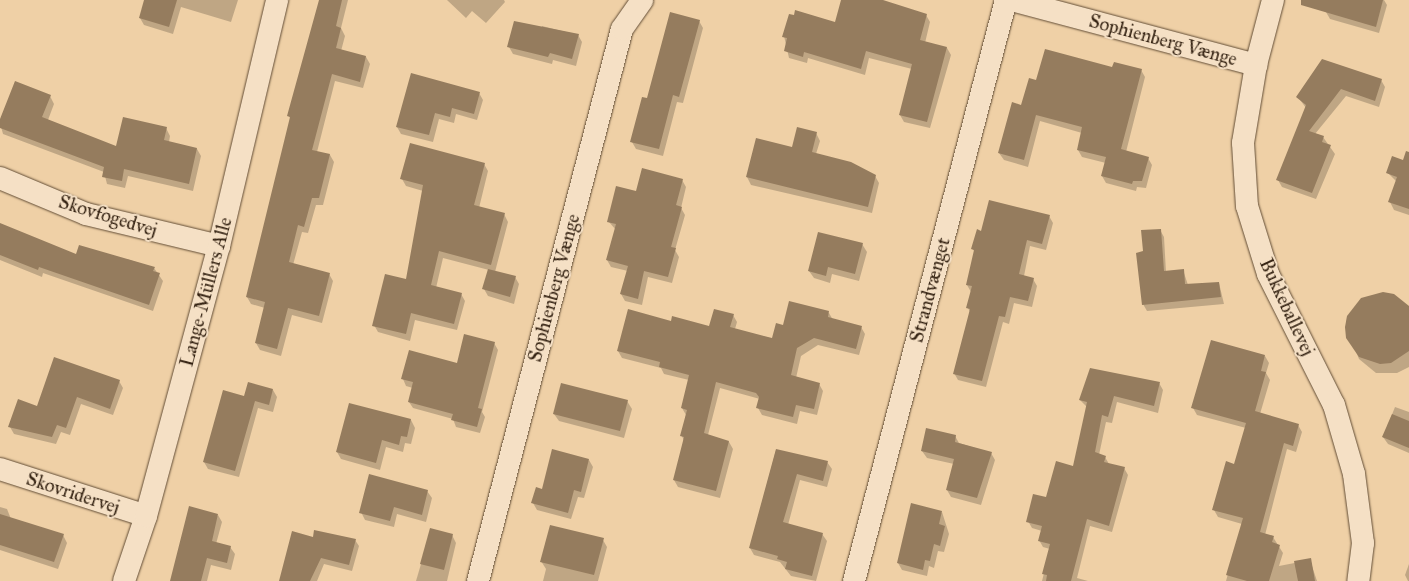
<!DOCTYPE html>
<html>
<head>
<meta charset="utf-8">
<style>
  body { margin:0 }
  #map { position:relative; width:1409px; height:581px; overflow:hidden; background:#efd0a6; font-family:"IM FELL Great Primer",serif }
  div>[style] { position:absolute }
  [style*='--x'] { left:calc(var(--x)*1px); top:calc(var(--y)*1px); width:calc(var(--w)*1px); rotate:calc(var(--a)*1deg) }
  .shadow>* { inset:0; background:#0003 }
  .building>* { inset:0; background:#957c5e }
  .roads { filter:drop-shadow(0 0 1px #624d36) drop-shadow(0 0 1px #624d36) }
  .street>* { height:22px; margin:-11px; padding:0 11px; transform-origin:11px; border-radius:11px; background:#f5e0c5 }
  span { translate:-50% -50%; white-space:nowrap; text-align:center; line-height:1.15; -webkit-text-stroke:4px #f5e0c5; paint-order:stroke }
  .street-label { font-size:19px; color:#332111 }
</style>
</head>
<body>
<div id="map">
  <div class="shadow">
    <i style="clip-path:polygon(146px 0,238px 0,231px 22px,181px 7px,173px 34px,144px 25px,140px 18px)"></i>
    <i style="clip-path:polygon(320px 0,348px 0,341px 28px,345px 36px,341px 51px,366px 57px,370px 64px,363px 88px,335px 81px,317px 152px,330px 155px,334px 162px,323px 205px,316px 205px,308px 233px,302px 232px,293px 265px,329px 274px,333px 281px,322px 323px,292px 315px,281px 356px,260px 350px,256px 343px,265px 308px,251px 304px,247px 297px,291px 120px,289px 116px)"></i>
    <i style="clip-path:polygon(447px 0,504px 0,505px 2px,486px 23px,472px 11px,466px 18px)"></i>
    <i style="clip-path:polygon(842px 0,877px 0,926px 15px,930px 22px,925px 43px,947px 48px,951px 55px,930px 128px,904px 122px,900px 115px,912px 69px,869px 58px,865px 75px,808px 58px,807px 63px,789px 58px,784px 36px,836px 23px)"></i>
    <i style="clip-path:polygon(1329px 0,1384px 0,1387px 5px,1379px 33px,1330px 19px,1326px 12px)"></i>
    <i style="clip-path:polygon(699px 21px,703px 28px,683px 103px,677px 102px,663px 156px,636px 149px,632px 142px,648px 100px)"></i>
    <i style="clip-path:polygon(542px 26px,578px 35px,582px 42px,576px 66px,553px 60px,552px 64px,513px 54px,509px 47px,541px 30px)"></i>
    <i style="clip-path:polygon(1323px 60px,1381px 80px,1385px 87px,1379px 107px,1346px 96px,1315px 134px,1323px 137px,1335px 154px,1316px 199px,1282px 187px,1278px 180px,1306px 108px,1298px 97px)"></i>
    <i style="clip-path:polygon(1113px 68px,1141px 70px,1145px 77px,1126px 152px,1148px 158px,1152px 165px,1146px 188px,1137px 187px,1136px 191px,1106px 183px,1102px 176px,1106px 163px,1082px 157px,1078px 150px,1082px 133px,1040px 121px,1028px 167px,1004px 160px,999px 153px,1037px 82px)"></i>
    <i style="clip-path:polygon(479px 93px,483px 100px,477px 120px,456px 114px,454px 123px,439px 119px,433px 142px,401px 134px,397px 127px)"></i>
    <i style="clip-path:polygon(50px 96px,54px 104px,48px 120px,117px 148px,166px 128px,170px 136px,169px 142px,197px 149px,201px 156px,193px 191px,128px 176px,125px 188px,107px 184px,104px 172px,3px 134px,0 123px)"></i>
    <i style="clip-path:polygon(816px 133px,820px 141px,816px 154px,875px 176px,879px 183px,872px 213px,751px 185px,747px 177px,757px 139px,793px 148px)"></i>
    <i style="clip-path:polygon(1409px 159px,1409px 215px,1394px 210px,1390px 202px,1397px 182px,1388px 173px)"></i>
    <i style="clip-path:polygon(484px 164px,488px 171px,479px 208px,504px 214px,508px 222px,495px 272px,515px 277px,519px 284px,514px 304px,488px 296px,484px 289px,489px 270px,443px 258px,436px 288px,461px 294px,465px 301px,457px 330px,415px 320px,410px 341px,378px 332px,374px 325px,407px 280px,423px 191px,406px 186px,402px 179px)"></i>
    <i style="clip-path:polygon(682px 180px,686px 187px,681px 208px,685px 215px,675px 250px,679px 257px,672px 283px,648px 277px,642px 305px,625px 301px,621px 294px,628px 271px,611px 267px,607px 260px,616px 230px,609px 222px,637px 193px)"></i>
    <i style="clip-path:polygon(1049px 216px,1053px 223px,1046px 250px,1030px 246px,1024px 276px,1033px 279px,1037px 286px,1032px 307px,1014px 303px,1009px 324px,1003px 322px,986px 387px,958px 380px,954px 373px,970px 312px,968px 308px,971px 292px,967px 285px,975px 253px,973px 249px,982px 232px)"></i>
    <i style="clip-path:polygon(0 224px,76px 255px,125px 262px,127px 259px,154px 268px,163px 281px,153px 311px,43px 273px,42px 277px,0 260px)"></i>
    <i style="clip-path:polygon(1160px 230px,1164px 237px,1166px 272px,1183px 270px,1188px 285px,1219px 283px,1224px 304px,1147px 311px,1143px 304px,1144px 252px)"></i>
    <i style="clip-path:polygon(862px 244px,867px 252px,859px 281px,832px 274px,830px 283px,814px 278px,809px 271px)"></i>
    <i style="clip-path:polygon(1409px 308px,1409px 367px,1397px 373px,1376px 373px,1359px 359px,1346px 327px)"></i>
    <i style="clip-path:polygon(829px 313px,833px 320px,861px 327px,865px 334px,859px 355px,818px 345px,801px 356px,796px 378px,819px 384px,823px 391px,817px 415px,800px 411px,797px 424px,762px 415px,758px 408px,760px 399px,720px 388px,708px 435px,729px 442px,733px 449px,720px 498px,678px 487px,674px 480px,684px 441px,682px 436px,686px 415px,682px 408px,689px 380px,664px 374px,661px 368px,622px 358px,618px 351px,672px 322px,710px 327px,733px 315px,737px 322px,735px 329px,773px 339px,784px 326px)"></i>
    <i style="clip-path:polygon(494px 343px,498px 350px,482px 412px,485px 417px,480px 433px,456px 427px,453px 419px,413px 408px,409px 402px,413px 388px,406px 386px,403px 379px,458px 364px)"></i>
    <i style="clip-path:polygon(1265px 356px,1269px 363px,1266px 373px,1270px 380px,1260px 414px,1298px 425px,1302px 432px,1296px 452px,1287px 449px,1265px 535px,1273px 537px,1283px 553px,1279px 566px,1310px 560px,1317px 581px,1226px 581px,1242px 524px,1218px 517px,1214px 510px,1235px 465px,1246px 428px,1197px 415px,1193px 408px)"></i>
    <i style="clip-path:polygon(119px 381px,123px 388px,113px 415px,81px 404px,70px 435px,61px 432px,56px 444px,14px 434px,10px 427px,38px 407px)"></i>
    <i style="clip-path:polygon(1159px 383px,1163px 390px,1158px 413px,1117px 402px,1112px 423px,1106px 422px,1099px 455px,1105px 457px,1109px 464px,1124px 468px,1128px 475px,1112px 532px,1090px 526px,1077px 578px,1088px 581px,1042px 581px,1050px 549px,1043px 547px,1039px 540px,1042px 531px,1032px 528px,1028px 521px,1074px 468px,1087px 407px,1080px 400px)"></i>
    <i style="clip-path:polygon(273px 390px,277px 397px,273px 412px,258px 408px,239px 477px,208px 469px,204px 462px,245px 397px)"></i>
    <i style="clip-path:polygon(627px 401px,632px 409px,624px 438px,559px 421px,554px 414px)"></i>
    <i style="clip-path:polygon(1395px 407px,1409px 412px,1409px 453px,1388px 444px,1383px 437px)"></i>
    <i style="clip-path:polygon(411px 420px,415px 428px,411px 444px,405px 443px,403px 452px,386px 447px,380px 470px,341px 459px,337px 452px)"></i>
    <i style="clip-path:polygon(955px 436px,959px 443px,991px 453px,995px 460px,981px 505px,951px 497px,947px 490px,954px 464px,927px 458px,922px 451px)"></i>
    <i style="clip-path:polygon(776px 450px,827px 462px,832px 469px,827px 487px,800px 480px,788px 525px,822px 534px,827px 541px,816px 581px,791px 576px,780px 562px,754px 555px,750px 548px)"></i>
    <i style="clip-path:polygon(589px 460px,593px 467px,584px 498px,578px 497px,571px 519px,537px 510px,533px 503px,543px 490px)"></i>
    <i style="clip-path:polygon(427px 491px,432px 498px,426px 522px,397px 514px,394px 527px,365px 520px,361px 512px)"></i>
    <i style="clip-path:polygon(0 507px,7px 509px,11px 519px,63px 535px,67px 543px,58px 569px,0 550px)"></i>
    <i style="clip-path:polygon(942px 512px,949px 534px,944px 552px,938px 551px,934px 568px,929px 566px,927px 576px,902px 570px,898px 563px)"></i>
    <i style="clip-path:polygon(218px 515px,222px 522px,216px 544px,230px 547px,235px 554px,231px 570px,211px 565px,207px 581px,172px 581px)"></i>
    <i style="clip-path:polygon(431px 530px,452px 535px,456px 543px,447px 581px,416px 581px)"></i>
    <i style="clip-path:polygon(314px 538px,355px 540px,359px 546px,352px 571px,324px 564px,317px 581px,281px 581px)"></i>
    <i style="clip-path:polygon(603px 540px,607px 547px,598px 581px,543px 581px,546px 569px,541px 561px)"></i>
    <i style="clip-path:polygon(1409px 564px,1409px 581px,1408px 581px,1405px 575px)"></i>
  </div>
  <div class="building">
    <i style="clip-path:polygon(144px 0,177px 0,169px 27px,139px 18px)"></i>
    <i style="clip-path:polygon(319px 0,342px 0,336px 26px,341px 28px,336px 48px,366px 56px,360px 82px,332px 74px,312px 150px,330px 154px,319px 198px,312px 198px,304px 227px,298px 225px,289px 262px,330px 273px,319px 316px,288px 308px,277px 349px,255px 343px,265px 302px,246px 297px,290px 117px,287px 116px)"></i>
    <i style="clip-path:polygon(841px 0,883px 0,927px 14px,920px 40px,947px 47px,927px 122px,899px 115px,912px 64px,866px 51px,861px 69px,804px 52px,803px 57px,784px 51px,787px 38px,782px 37px,789px 14px,794px 15px,795px 10px,835px 22px)"></i>
    <i style="clip-path:polygon(1301px 0,1383px 0,1376px 27px,1301px 5px)"></i>
    <i style="clip-path:polygon(670px 12px,700px 20px,679px 97px,673px 95px,659px 149px,630px 142px,642px 97px,647px 98px)"></i>
    <i style="clip-path:polygon(514px 21px,579px 34px,572px 59px,550px 53px,548px 57px,507px 47px)"></i>
    <i style="clip-path:polygon(1045px 49px,1112px 67px,1114px 62px,1142px 69px,1121px 149px,1149px 157px,1142px 181px,1133px 181px,1132px 184px,1101px 176px,1106px 157px,1077px 150px,1082px 127px,1036px 115px,1024px 160px,998px 153px,1012px 102px,1021px 105px,1029px 78px,1036px 80px)"></i>
    <i style="clip-path:polygon(1322px 59px,1382px 79px,1375px 101px,1341px 89px,1309px 131px,1324px 136px,1322px 142px,1331px 145px,1312px 193px,1276px 180px,1306px 105px,1296px 97px)"></i>
    <i style="clip-path:polygon(411px 73px,480px 92px,474px 114px,452px 108px,450px 117px,435px 113px,429px 135px,396px 127px)"></i>
    <i style="clip-path:polygon(15px 81px,51px 95px,42px 117px,116px 146px,123px 117px,167px 127px,164px 140px,197px 148px,189px 184px,124px 169px,122px 181px,102px 177px,104px 167px,0 128px,0 119px)"></i>
    <i style="clip-path:polygon(797px 127px,817px 132px,812px 152px,851px 162px,876px 175px,868px 207px,746px 177px,756px 138px,792px 147px)"></i>
    <i style="clip-path:polygon(410px 143px,485px 163px,474px 205px,505px 213px,491px 265px,439px 251px,431px 285px,462px 293px,454px 324px,411px 313px,406px 334px,372px 326px,385px 274px,406px 279px,423px 185px,400px 179px)"></i>
    <i style="clip-path:polygon(1406px 151px,1409px 152px,1409px 209px,1388px 202px,1397px 177px,1386px 173px,1392px 156px,1403px 160px)"></i>
    <i style="clip-path:polygon(642px 168px,683px 179px,676px 205px,682px 207px,671px 247px,676px 248px,668px 277px,644px 271px,638px 299px,620px 294px,628px 266px,606px 260px,616px 224px,607px 222px,616px 186px,636px 191px)"></i>
    <i style="clip-path:polygon(989px 200px,1050px 215px,1042px 244px,1027px 240px,1019px 274px,1034px 278px,1028px 301px,1010px 297px,1005px 317px,999px 316px,982px 381px,953px 374px,970px 309px,966px 308px,972px 286px,966px 285px,974px 250px,971px 249px,977px 229px,981px 231px)"></i>
    <i style="clip-path:polygon(0 223px,76px 254px,79px 245px,155px 267px,153px 271px,160px 273px,149px 305px,39px 267px,38px 270px,0 255px)"></i>
    <i style="clip-path:polygon(1161px 229px,1164px 271px,1184px 269px,1185px 284px,1219px 282px,1221px 297px,1142px 305px,1136px 253px,1143px 251px,1141px 230px)"></i>
    <i style="clip-path:polygon(818px 232px,863px 243px,855px 274px,828px 267px,826px 276px,808px 271px)"></i>
    <i style="clip-path:polygon(488px 269px,516px 276px,510px 297px,482px 289px)"></i>
    <i style="clip-path:polygon(1383px 292px,1394px 294px,1409px 306px,1409px 351px,1391px 363px,1380px 364px,1359px 357px,1346px 338px,1345px 327px,1347px 316px,1361px 298px)"></i>
    <i style="clip-path:polygon(789px 301px,829px 311px,828px 317px,862px 326px,856px 349px,814px 338px,797px 348px,791px 375px,820px 383px,814px 409px,796px 405px,793px 417px,756px 408px,759px 397px,756px 393px,716px 382px,704px 433px,729px 441px,716px 491px,673px 480px,684px 437px,680px 436px,687px 410px,681px 408px,689px 375px,659px 367px,660px 362px,617px 351px,628px 309px,671px 321px,672px 316px,709px 326px,714px 309px,734px 314px,730px 327px,772px 338px,776px 323px,783px 325px)"></i>
    <i style="clip-path:polygon(464px 334px,495px 342px,478px 408px,482px 409px,477px 427px,451px 420px,453px 414px,408px 402px,413px 382px,401px 379px,409px 350px,457px 363px)"></i>
    <i style="clip-path:polygon(1211px 340px,1265px 355px,1261px 371px,1266px 372px,1255px 411px,1299px 424px,1293px 446px,1284px 443px,1260px 532px,1274px 536px,1272px 542px,1280px 545px,1269px 581px,1247px 581px,1226px 575px,1243px 518px,1212px 510px,1226px 461px,1234px 464px,1246px 423px,1191px 408px)"></i>
    <i style="clip-path:polygon(54px 357px,120px 380px,110px 409px,77px 397px,66px 428px,57px 425px,52px 437px,8px 427px,18px 399px,37px 406px)"></i>
    <i style="clip-path:polygon(1090px 368px,1160px 382px,1154px 406px,1114px 396px,1108px 417px,1102px 415px,1095px 452px,1106px 456px,1104px 462px,1125px 467px,1109px 526px,1087px 519px,1071px 581px,1046px 581px,1047px 575px,1042px 574px,1050px 544px,1038px 541px,1042px 526px,1026px 522px,1033px 494px,1046px 497px,1056px 461px,1073px 466px,1087px 402px,1079px 400px)"></i>
    <i style="clip-path:polygon(248px 382px,273px 389px,269px 405px,255px 401px,235px 471px,203px 462px,223px 390px,244px 396px)"></i>
    <i style="clip-path:polygon(561px 383px,628px 400px,620px 431px,553px 414px)"></i>
    <i style="clip-path:polygon(349px 403px,411px 419px,407px 437px,401px 436px,399px 445px,382px 440px,376px 463px,336px 452px)"></i>
    <i style="clip-path:polygon(1392px 414px,1409px 421px,1409px 448px,1382px 437px)"></i>
    <i style="clip-path:polygon(926px 428px,956px 435px,955px 442px,992px 452px,977px 498px,946px 490px,954px 459px,921px 451px)"></i>
    <i style="clip-path:polygon(552px 449px,589px 459px,581px 492px,574px 490px,568px 513px,531px 503px,536px 487px,542px 489px)"></i>
    <i style="clip-path:polygon(776px 449px,828px 461px,823px 481px,797px 474px,783px 522px,823px 533px,812px 576px,785px 569px,787px 562px,777px 559px,778px 556px,749px 548px)"></i>
    <i style="clip-path:polygon(369px 474px,428px 490px,422px 515px,394px 507px,390px 521px,359px 513px)"></i>
    <i style="clip-path:polygon(911px 503px,942px 511px,939px 524px,945px 526px,940px 546px,934px 544px,930px 561px,925px 560px,923px 570px,897px 563px)"></i>
    <i style="clip-path:polygon(189px 506px,218px 514px,212px 541px,231px 546px,227px 563px,207px 558px,201px 581px,170px 581px)"></i>
    <i style="clip-path:polygon(0 514px,64px 534px,54px 562px,0 545px)"></i>
    <i style="clip-path:polygon(550px 525px,604px 538px,594px 575px,540px 562px)"></i>
    <i style="clip-path:polygon(430px 528px,453px 534px,444px 570px,420px 564px)"></i>
    <i style="clip-path:polygon(314px 530px,356px 539px,349px 565px,321px 558px,310px 581px,279px 581px,292px 531px,313px 537px)"></i>
    <i style="clip-path:polygon(1311px 558px,1315px 581px,1298px 581px,1294px 561px)"></i>
  </div>
  <div class="roads">
    <div class="street">
      <i style="--x:1012;--y:0;--w:253;--a:14.9"></i>
      <i style="--x:1273;--y:0;--w:67;--a:104.7"></i>
      <i style="--x:1256;--y:65;--w:79;--a:99.5"></i>
      <i style="--x:1243;--y:143;--w:63;--a:86.4"></i>
      <i style="--x:1247;--y:206;--w:71;--a:72.8"></i>
      <i style="--x:1268;--y:274;--w:147;--a:63.3"></i>
      <i style="--x:1334;--y:405;--w:72;--a:73.8"></i>
      <i style="--x:1354;--y:474;--w:70;--a:82.6"></i>
      <i style="--x:1363;--y:543;--w:38;--a:97"></i>
      <i style="--x:0;--y:178;--w:93;--a:22.7"></i>
      <i style="--x:86;--y:214;--w:137;--a:13.5"></i>
      <i style="--x:0;--y:469;--w:153;--a:17.8"></i>
      <i style="--x:124;--y:581;--w:69;--a:-71.3"></i>
      <i style="--x:146;--y:516;--w:280;--a:-74.9"></i>
      <i style="--x:219;--y:246;--w:253;--a:-76.7"></i>
      <i style="--x:478;--y:581;--w:570;--a:-75.38"></i>
      <i style="--x:622;--y:29;--w:35;--a:-55"></i>
      <i style="--x:854;--y:581;--w:601;--a:-75.34"></i>
    </div>
  </div>
  <div class="street-label">
    <span style="left:1163px;top:40px;rotate:15deg">Sophienberg Vænge</span>
    <span style="left:108px;top:216px;rotate:17deg">Skovfogedvej</span>
    <span style="left:554px;top:288px;rotate:-75deg">Sophienberg Vænge</span>
    <span style="left:930px;top:290px;rotate:-75deg">Strandvænget</span>
    <span style="left:206px;top:292px;rotate:-75deg">Lange-Müllers Alle</span>
    <span style="left:1287px;top:307px;rotate:65deg">Bukkeballevej</span>
    <span style="left:73px;top:493px;rotate:18deg">Skovridervej</span>
  </div>
</div>
</body>
</html>
